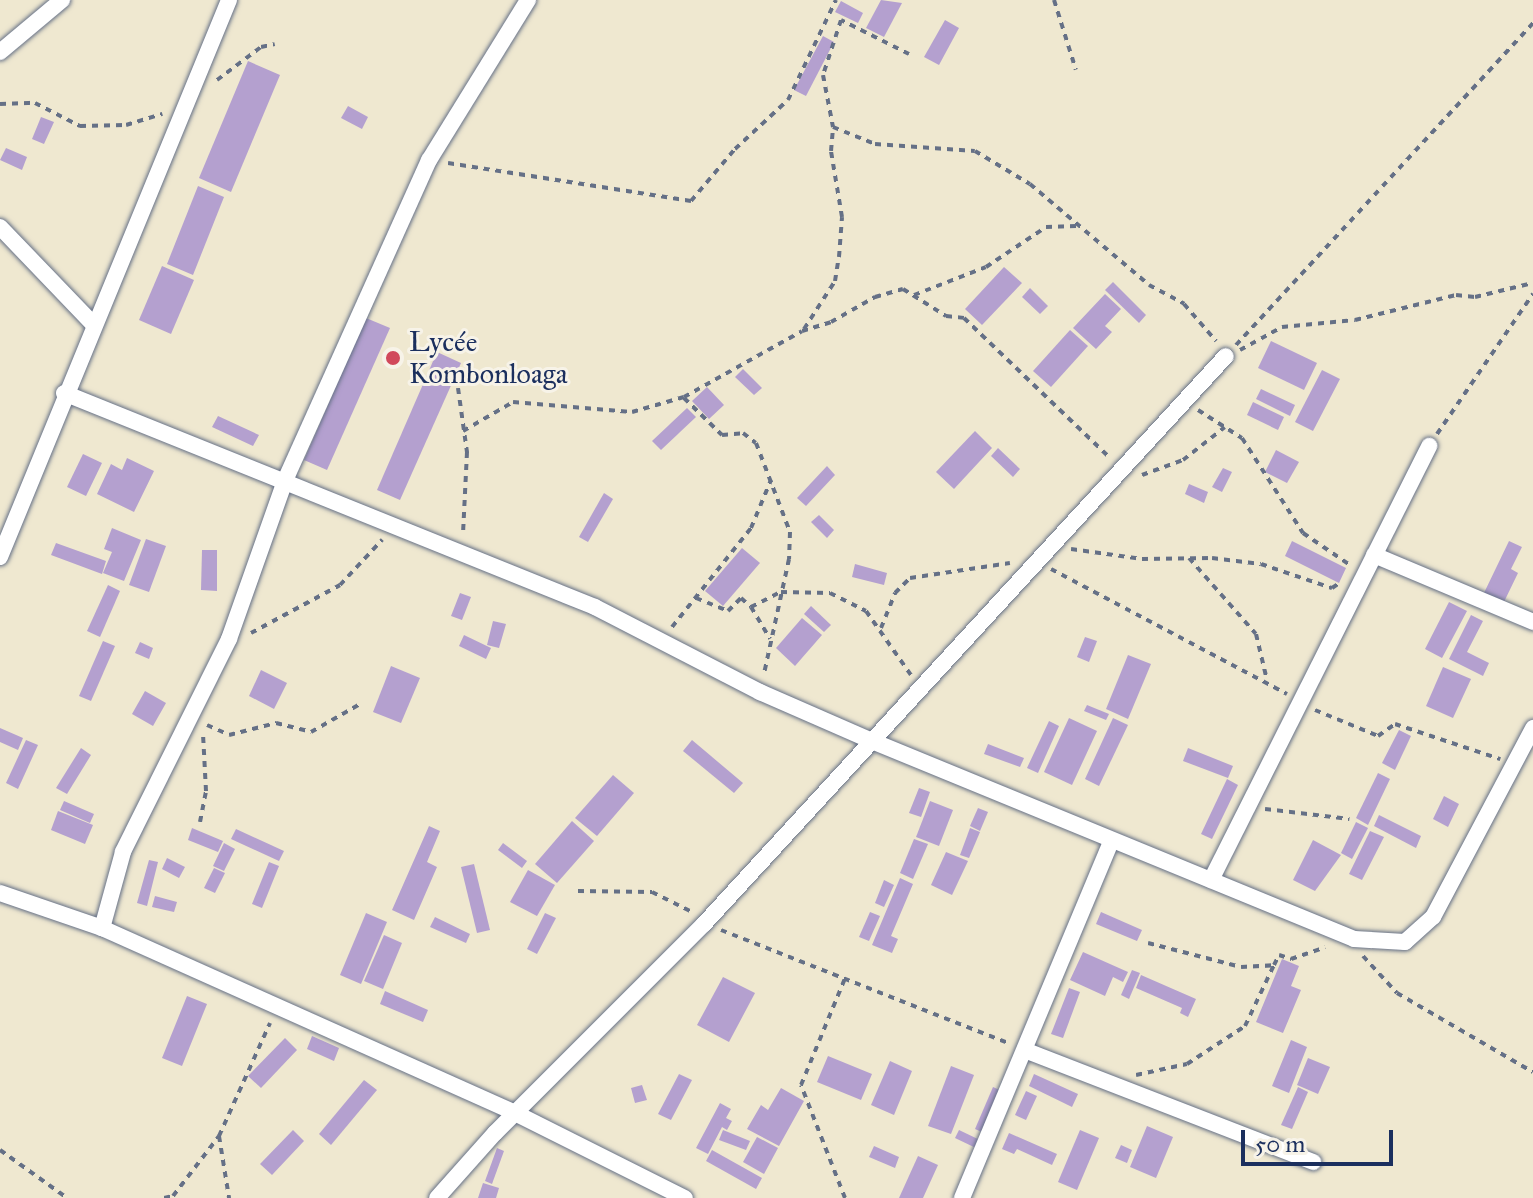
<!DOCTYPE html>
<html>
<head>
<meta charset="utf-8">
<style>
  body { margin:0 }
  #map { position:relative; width:1533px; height:1198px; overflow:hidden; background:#efe8d0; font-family:"IM FELL Great Primer",serif }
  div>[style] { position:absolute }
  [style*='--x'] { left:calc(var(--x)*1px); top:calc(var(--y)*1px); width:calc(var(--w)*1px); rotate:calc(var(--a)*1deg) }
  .building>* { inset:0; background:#b4a0cf }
  .path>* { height:4px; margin-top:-2px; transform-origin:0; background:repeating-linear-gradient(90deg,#657086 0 6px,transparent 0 12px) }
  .roads { filter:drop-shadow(0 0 2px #657086) drop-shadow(0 0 2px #657086) }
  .street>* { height:16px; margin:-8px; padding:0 8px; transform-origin:8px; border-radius:8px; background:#fff }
  .dots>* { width:22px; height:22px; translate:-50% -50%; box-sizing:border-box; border:4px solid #f7f3e8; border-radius:50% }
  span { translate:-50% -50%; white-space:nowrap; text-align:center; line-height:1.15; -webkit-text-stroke:6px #f7f3e8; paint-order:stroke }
  .poi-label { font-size:28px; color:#1b2f5e }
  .left { translate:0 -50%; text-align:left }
  .scale { position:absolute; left:1241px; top:1130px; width:152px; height:36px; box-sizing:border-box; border:4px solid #1b2f5e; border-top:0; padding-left:10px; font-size:24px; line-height:28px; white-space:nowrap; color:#1b2f5e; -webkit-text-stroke:6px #f7f3e8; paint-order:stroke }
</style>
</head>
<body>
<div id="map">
  <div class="building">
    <i style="clip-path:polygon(881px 0,902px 3px,884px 37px,866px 28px)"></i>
    <i style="clip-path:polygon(841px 1px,863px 13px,858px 23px,835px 12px)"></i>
    <i style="clip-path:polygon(945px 20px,959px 28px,939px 65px,924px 57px)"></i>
    <i style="clip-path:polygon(823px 36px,834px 42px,806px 96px,794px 90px)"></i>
    <i style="clip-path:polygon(248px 61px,280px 75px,231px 192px,199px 178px)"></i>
    <i style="clip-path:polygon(348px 106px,368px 117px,362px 129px,341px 118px)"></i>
    <i style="clip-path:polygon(41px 117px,54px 122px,44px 144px,32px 139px)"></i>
    <i style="clip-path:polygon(6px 148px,27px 157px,22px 170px,0 160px)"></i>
    <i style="clip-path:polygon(198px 186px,224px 197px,193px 275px,167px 264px)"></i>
    <i style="clip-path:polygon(162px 266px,194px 280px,171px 334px,139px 320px)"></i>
    <i style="clip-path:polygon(1004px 267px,1022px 283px,982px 325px,965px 309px)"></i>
    <i style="clip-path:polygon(1113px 282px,1146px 315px,1139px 323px,1105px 290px)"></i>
    <i style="clip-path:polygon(1030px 288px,1048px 306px,1040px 314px,1022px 297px)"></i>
    <i style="clip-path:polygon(1105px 294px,1121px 309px,1105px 326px,1112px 332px,1096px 349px,1073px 328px)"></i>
    <i style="clip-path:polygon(366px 318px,390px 328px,327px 470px,304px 460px)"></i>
    <i style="clip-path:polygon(1070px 330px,1088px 346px,1051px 387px,1033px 371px)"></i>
    <i style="clip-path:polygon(1271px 341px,1317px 363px,1304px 390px,1258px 368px)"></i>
    <i style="clip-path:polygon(437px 352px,461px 363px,400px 500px,377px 490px)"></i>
    <i style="clip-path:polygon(743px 369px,762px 388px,754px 395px,735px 377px)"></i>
    <i style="clip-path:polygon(1322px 370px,1340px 379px,1313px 431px,1295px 422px)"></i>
    <i style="clip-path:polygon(707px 387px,724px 405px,709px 419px,692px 401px)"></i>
    <i style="clip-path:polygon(1261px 389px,1295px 405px,1290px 416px,1256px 399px)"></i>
    <i style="clip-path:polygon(1253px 402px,1284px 417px,1278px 430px,1247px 415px)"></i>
    <i style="clip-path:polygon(687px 408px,696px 417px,661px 450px,652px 441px)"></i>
    <i style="clip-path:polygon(218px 416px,259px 435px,253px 446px,212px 427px)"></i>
    <i style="clip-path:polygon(975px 431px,992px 448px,954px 489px,936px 472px)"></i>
    <i style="clip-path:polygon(998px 448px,1020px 469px,1013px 477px,991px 456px)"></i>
    <i style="clip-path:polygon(1276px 450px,1299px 462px,1287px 483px,1265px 472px)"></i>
    <i style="clip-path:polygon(83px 454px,102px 463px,86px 496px,67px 487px)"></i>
    <i style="clip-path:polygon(127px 458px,154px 471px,134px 512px,97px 494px,111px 464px,122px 470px)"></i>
    <i style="clip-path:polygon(827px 466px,835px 475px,806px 506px,797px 498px)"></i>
    <i style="clip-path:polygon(1223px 468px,1232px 472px,1222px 492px,1212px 487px)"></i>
    <i style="clip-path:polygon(1189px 484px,1208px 492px,1204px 503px,1185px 494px)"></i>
    <i style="clip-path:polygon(604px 493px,613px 499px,588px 542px,579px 537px)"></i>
    <i style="clip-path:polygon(819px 515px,834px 530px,827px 538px,811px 522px)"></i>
    <i style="clip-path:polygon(112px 528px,141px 540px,124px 581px,103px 573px,112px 552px,104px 549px)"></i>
    <i style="clip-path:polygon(146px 539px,166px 546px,149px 592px,129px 585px)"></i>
    <i style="clip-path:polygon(1292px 541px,1346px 568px,1339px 583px,1285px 556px)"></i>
    <i style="clip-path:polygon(1509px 541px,1522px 547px,1511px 569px,1518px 573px,1503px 604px,1483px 595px)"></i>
    <i style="clip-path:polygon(56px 543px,106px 561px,102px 574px,51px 555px)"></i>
    <i style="clip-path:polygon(742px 548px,760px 563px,723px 606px,705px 591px)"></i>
    <i style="clip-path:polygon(202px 550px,217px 550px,217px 591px,201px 590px)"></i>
    <i style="clip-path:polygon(855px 564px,887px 573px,884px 585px,852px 577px)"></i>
    <i style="clip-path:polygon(108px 585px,120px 591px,100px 637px,87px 631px)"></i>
    <i style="clip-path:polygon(460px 593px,471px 597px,462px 620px,451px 616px)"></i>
    <i style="clip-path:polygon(1449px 602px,1467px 611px,1442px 658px,1425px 649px)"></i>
    <i style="clip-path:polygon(811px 606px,831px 625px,824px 632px,804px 614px)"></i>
    <i style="clip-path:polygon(1471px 615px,1483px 621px,1467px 652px,1489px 663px,1483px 676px,1449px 659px)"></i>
    <i style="clip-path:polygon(802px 618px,822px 635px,795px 666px,776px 648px)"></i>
    <i style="clip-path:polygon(493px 621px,506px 624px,499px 648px,487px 645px)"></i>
    <i style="clip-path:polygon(464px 635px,491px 648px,486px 659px,459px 646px)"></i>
    <i style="clip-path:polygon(1085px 637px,1097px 641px,1089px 662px,1077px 657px)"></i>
    <i style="clip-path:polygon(103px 641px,115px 646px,91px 701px,79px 696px)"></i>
    <i style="clip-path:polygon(140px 642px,153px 648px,149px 659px,135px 653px)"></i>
    <i style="clip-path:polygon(1128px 655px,1151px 664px,1128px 719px,1106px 709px)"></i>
    <i style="clip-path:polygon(391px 666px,420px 678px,401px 723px,373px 712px)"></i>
    <i style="clip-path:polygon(1443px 667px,1471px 679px,1453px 718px,1426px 706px)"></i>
    <i style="clip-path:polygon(261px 670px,287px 683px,274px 709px,249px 696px)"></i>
    <i style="clip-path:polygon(145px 691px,166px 703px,153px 726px,132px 714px)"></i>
    <i style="clip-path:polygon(1087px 705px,1109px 714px,1106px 720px,1084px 711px)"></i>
    <i style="clip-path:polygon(1069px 718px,1097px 731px,1072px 785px,1044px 772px)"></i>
    <i style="clip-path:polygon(1113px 718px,1128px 725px,1099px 786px,1085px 779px)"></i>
    <i style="clip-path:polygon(1049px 721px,1059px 726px,1038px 773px,1027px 768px)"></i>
    <i style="clip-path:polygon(0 728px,23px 738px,18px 750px,0 742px)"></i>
    <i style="clip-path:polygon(1399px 730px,1411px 736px,1395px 770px,1382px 763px)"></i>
    <i style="clip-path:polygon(26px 740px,38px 745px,18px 789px,6px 783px)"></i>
    <i style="clip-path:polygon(692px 740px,743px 783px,734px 793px,683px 751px)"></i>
    <i style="clip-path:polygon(988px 744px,1024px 758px,1020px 767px,984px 754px)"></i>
    <i style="clip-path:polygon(81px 748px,91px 755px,67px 794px,56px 788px)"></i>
    <i style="clip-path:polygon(1188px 748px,1233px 766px,1228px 778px,1183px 761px)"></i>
    <i style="clip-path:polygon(1378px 773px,1390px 779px,1368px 825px,1356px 818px)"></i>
    <i style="clip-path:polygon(613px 775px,634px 793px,597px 836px,575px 818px)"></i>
    <i style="clip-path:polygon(1227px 779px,1238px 785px,1212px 839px,1201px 834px)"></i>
    <i style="clip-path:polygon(919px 788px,930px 792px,921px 817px,909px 813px)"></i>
    <i style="clip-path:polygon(1444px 796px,1459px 804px,1448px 827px,1433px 819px)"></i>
    <i style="clip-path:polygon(64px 801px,94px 814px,90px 823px,60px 810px)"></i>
    <i style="clip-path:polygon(930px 801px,953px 810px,939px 846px,916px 837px)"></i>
    <i style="clip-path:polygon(978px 808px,988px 812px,980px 831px,970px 826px)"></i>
    <i style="clip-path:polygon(58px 811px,93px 825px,85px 844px,51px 830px)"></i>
    <i style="clip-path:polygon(1379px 815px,1421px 836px,1416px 848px,1374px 826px)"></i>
    <i style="clip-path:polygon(572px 821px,594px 841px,557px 883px,535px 864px)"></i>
    <i style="clip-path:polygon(1356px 822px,1368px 828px,1352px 859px,1341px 853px)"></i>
    <i style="clip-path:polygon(429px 826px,440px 831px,427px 862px,437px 867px,414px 920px,392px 910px)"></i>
    <i style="clip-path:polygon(192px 828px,223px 841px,218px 852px,188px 840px)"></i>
    <i style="clip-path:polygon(970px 828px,980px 832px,969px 858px,960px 855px)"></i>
    <i style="clip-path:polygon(236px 829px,284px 851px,279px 861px,231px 839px)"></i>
    <i style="clip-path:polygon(1370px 831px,1384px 837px,1362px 880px,1349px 874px)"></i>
    <i style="clip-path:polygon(914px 839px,928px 844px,913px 879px,900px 873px)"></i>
    <i style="clip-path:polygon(1313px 840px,1341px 855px,1315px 891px,1293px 880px)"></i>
    <i style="clip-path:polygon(224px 843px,235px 849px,224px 871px,213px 866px)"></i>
    <i style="clip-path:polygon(503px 843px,527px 861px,522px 868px,498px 850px)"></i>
    <i style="clip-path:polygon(946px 852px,968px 861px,952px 895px,931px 885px)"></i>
    <i style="clip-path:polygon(167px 858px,185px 867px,179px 878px,162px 869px)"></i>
    <i style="clip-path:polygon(149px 860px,158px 862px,147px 906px,137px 903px)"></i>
    <i style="clip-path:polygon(269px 862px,279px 866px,262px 908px,252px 904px)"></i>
    <i style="clip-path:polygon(474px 864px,490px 930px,477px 933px,461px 867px)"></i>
    <i style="clip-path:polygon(214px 868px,225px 873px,215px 893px,204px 888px)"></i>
    <i style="clip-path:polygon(528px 870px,555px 885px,537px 916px,510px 902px)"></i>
    <i style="clip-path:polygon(900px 878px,913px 884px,891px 936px,898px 939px,892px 953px,872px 945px)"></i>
    <i style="clip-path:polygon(884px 880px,894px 885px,884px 907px,875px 903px)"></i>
    <i style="clip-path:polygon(155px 896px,177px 902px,174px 912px,152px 907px)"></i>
    <i style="clip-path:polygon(870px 912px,880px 916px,869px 941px,859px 937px)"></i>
    <i style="clip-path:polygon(1101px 912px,1142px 930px,1137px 941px,1096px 924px)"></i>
    <i style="clip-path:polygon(366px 913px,387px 922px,361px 984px,340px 975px)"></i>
    <i style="clip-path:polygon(545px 913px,556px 918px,537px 954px,527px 949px)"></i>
    <i style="clip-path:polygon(435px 917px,470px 934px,466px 943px,430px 927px)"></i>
    <i style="clip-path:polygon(384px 935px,402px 943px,383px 989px,364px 981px)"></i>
    <i style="clip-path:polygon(1083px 952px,1128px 972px,1123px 982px,1113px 977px,1105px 996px,1070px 980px)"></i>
    <i style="clip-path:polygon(1282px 959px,1299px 966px,1291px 986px,1301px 990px,1283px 1033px,1256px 1022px)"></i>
    <i style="clip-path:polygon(1132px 970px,1140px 973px,1129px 999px,1121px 995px)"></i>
    <i style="clip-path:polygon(1141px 975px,1196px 999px,1188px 1017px,1180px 1013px,1182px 1008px,1136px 988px)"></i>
    <i style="clip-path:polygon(723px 977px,755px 993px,729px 1042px,697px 1025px)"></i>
    <i style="clip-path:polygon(1069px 988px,1080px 992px,1063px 1038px,1051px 1034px)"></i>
    <i style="clip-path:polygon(385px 991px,428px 1010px,423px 1022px,380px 1004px)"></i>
    <i style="clip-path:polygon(187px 996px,207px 1004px,182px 1066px,162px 1058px)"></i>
    <i style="clip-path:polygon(312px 1036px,339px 1048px,334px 1061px,307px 1049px)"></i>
    <i style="clip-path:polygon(285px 1038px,297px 1050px,261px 1088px,248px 1076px)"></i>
    <i style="clip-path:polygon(1291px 1040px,1307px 1047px,1289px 1093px,1272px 1086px)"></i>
    <i style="clip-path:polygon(828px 1056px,872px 1074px,861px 1100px,817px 1082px)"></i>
    <i style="clip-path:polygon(1308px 1058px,1330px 1067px,1318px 1094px,1297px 1085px)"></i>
    <i style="clip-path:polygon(890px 1061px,912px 1071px,894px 1115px,871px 1105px)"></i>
    <i style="clip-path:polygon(951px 1066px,974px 1075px,951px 1134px,928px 1126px)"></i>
    <i style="clip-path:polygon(679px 1074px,692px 1080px,671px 1120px,658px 1114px)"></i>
    <i style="clip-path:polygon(1034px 1074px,1078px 1094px,1072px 1107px,1029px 1086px)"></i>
    <i style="clip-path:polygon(364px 1080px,377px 1090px,331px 1145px,319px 1134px)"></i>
    <i style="clip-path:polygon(642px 1085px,647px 1100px,635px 1103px,631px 1088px)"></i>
    <i style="clip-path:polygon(993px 1087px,1004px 1092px,986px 1134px,975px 1129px)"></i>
    <i style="clip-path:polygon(1298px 1087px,1308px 1092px,1292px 1129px,1281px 1125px)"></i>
    <i style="clip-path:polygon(781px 1088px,804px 1101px,779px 1146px,747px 1129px,761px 1105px,768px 1110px)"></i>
    <i style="clip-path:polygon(1026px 1091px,1037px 1096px,1026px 1120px,1015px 1115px)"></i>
    <i style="clip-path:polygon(720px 1103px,731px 1109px,726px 1118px,732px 1121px,727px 1130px,722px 1127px,708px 1154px,696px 1148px)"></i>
    <i style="clip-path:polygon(1147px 1126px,1173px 1137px,1156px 1178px,1130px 1167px)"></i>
    <i style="clip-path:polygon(293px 1130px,304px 1141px,272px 1175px,260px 1164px)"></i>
    <i style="clip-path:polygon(723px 1130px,750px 1141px,746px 1150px,719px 1140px)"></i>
    <i style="clip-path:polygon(959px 1130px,982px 1141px,978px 1149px,955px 1138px)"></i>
    <i style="clip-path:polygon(1080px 1130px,1099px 1138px,1077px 1190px,1058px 1182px)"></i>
    <i style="clip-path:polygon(1009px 1133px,1057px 1154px,1052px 1165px,1017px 1149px,1014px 1154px,1002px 1149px)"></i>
    <i style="clip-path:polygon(757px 1137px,778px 1148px,764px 1174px,743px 1162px)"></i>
    <i style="clip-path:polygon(1121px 1145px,1132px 1150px,1127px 1163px,1115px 1158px)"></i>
    <i style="clip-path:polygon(874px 1146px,899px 1157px,895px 1168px,869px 1157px)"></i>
    <i style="clip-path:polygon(497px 1148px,504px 1151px,492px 1184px,485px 1181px)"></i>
    <i style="clip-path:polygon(712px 1150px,762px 1178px,756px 1189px,706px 1161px)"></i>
    <i style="clip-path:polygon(918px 1156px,938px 1165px,923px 1198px,899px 1198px)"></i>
    <i style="clip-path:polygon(483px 1183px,499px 1188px,496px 1198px,478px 1198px)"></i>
  </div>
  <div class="path">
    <i style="--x:1054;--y:0;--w:73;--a:72.6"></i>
    <i style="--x:909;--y:54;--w:76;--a:-153.4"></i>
    <i style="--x:841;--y:20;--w:58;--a:108.1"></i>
    <i style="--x:823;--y:75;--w:53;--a:79.1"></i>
    <i style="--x:833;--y:127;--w:45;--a:22"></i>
    <i style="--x:875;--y:144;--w:100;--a:4"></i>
    <i style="--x:975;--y:151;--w:64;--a:31"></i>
    <i style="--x:1030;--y:184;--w:156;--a:40.3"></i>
    <i style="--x:1149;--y:285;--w:40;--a:28"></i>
    <i style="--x:1184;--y:304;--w:49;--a:49.1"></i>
    <i style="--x:217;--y:80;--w:55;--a:-36.9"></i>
    <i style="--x:261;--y:47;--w:14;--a:-12"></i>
    <i style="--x:0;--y:104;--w:35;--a:-2"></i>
    <i style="--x:35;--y:103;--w:51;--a:27.1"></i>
    <i style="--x:80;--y:126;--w:46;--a:-1.2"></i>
    <i style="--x:126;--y:125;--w:38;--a:-17"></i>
    <i style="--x:448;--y:163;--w:246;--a:8.9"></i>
    <i style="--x:691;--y:201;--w:68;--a:-49.8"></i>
    <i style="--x:735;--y:149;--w:72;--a:-42.8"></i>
    <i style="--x:788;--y:100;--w:111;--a:-64.4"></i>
    <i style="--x:914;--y:295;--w:77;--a:-21.3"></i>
    <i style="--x:986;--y:267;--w:72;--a:-33.7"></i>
    <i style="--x:1046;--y:227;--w:30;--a:-2"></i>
    <i style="--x:804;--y:329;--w:57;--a:-57.1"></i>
    <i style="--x:835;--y:281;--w:24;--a:-81"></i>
    <i style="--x:839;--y:257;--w:40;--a:-85.7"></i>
    <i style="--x:842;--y:217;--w:67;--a:-99.5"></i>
    <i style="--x:831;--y:151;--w:24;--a:-85"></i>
    <i style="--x:1236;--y:345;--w:438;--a:-47.3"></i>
    <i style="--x:1240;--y:350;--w:48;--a:-28.7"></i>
    <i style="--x:1282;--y:327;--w:73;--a:-5.5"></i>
    <i style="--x:1355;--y:320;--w:104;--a:-13.9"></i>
    <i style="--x:1456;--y:295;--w:19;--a:6"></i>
    <i style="--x:1475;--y:297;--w:60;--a:-13.6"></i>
    <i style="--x:458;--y:388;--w:65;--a:82"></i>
    <i style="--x:467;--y:452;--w:82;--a:92.8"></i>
    <i style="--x:684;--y:398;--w:53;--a:44.2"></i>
    <i style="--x:722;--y:435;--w:21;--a:-5"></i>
    <i style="--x:743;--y:433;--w:16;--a:38"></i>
    <i style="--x:756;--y:443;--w:95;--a:69.1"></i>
    <i style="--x:790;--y:532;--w:27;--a:92"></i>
    <i style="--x:789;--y:559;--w:118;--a:102.3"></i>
    <i style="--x:1198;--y:410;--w:52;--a:32.5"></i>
    <i style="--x:1242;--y:438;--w:113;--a:57.3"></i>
    <i style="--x:1303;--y:533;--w:57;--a:34.2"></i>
    <i style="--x:463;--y:431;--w:58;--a:-30.1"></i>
    <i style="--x:513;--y:402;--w:119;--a:4.8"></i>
    <i style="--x:632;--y:412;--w:54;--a:-16.1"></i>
    <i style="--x:684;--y:397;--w:135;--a:-29.2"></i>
    <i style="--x:802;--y:331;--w:30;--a:-17"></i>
    <i style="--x:831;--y:322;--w:51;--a:-29.6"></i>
    <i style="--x:875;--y:297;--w:29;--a:-16"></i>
    <i style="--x:903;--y:289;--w:51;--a:32.1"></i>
    <i style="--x:946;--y:316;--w:18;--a:6"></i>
    <i style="--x:964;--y:318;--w:202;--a:43.8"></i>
    <i style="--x:1437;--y:434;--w:170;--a:-55.6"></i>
    <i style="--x:1142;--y:475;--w:44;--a:-20.1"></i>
    <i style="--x:1183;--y:460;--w:53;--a:-38.2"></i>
    <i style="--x:1071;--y:549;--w:72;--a:8"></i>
    <i style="--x:1142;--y:559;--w:70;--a:-0.8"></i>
    <i style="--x:1212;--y:558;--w:49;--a:7"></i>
    <i style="--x:1261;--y:564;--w:75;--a:18.7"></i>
    <i style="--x:1332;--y:588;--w:7;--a:-34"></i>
    <i style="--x:1189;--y:558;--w:101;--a:48.6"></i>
    <i style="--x:1256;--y:634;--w:47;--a:76.6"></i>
    <i style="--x:1051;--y:569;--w:267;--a:27.9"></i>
    <i style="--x:696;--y:598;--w:35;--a:22"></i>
    <i style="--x:728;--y:611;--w:18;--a:-45"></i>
    <i style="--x:741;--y:598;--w:13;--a:42"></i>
    <i style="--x:751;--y:607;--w:34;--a:-27"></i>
    <i style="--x:781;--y:592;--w:49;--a:1.2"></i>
    <i style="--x:830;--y:593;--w:40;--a:26.6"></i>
    <i style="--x:866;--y:611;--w:78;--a:54.9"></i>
    <i style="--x:751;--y:607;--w:37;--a:59"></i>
    <i style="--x:672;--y:627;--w:127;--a:-51.4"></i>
    <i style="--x:751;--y:528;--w:52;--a:-67.4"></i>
    <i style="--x:881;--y:628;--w:38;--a:-68"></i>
    <i style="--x:895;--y:593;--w:21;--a:-45"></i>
    <i style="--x:910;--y:578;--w:101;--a:-8.5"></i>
    <i style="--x:251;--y:633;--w:101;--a:-28.3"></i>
    <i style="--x:340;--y:585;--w:62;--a:-47"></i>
    <i style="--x:1315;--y:710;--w:68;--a:22.4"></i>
    <i style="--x:1378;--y:736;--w:21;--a:-35"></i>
    <i style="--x:1395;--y:724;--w:111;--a:18.4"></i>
    <i style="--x:207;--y:725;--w:24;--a:24"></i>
    <i style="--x:229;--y:735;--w:49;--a:-14.3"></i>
    <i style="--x:276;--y:723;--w:36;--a:14"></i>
    <i style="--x:311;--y:732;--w:56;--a:-29.7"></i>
    <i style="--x:1265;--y:809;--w:85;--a:6.8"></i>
    <i style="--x:200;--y:822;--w:32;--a:-79"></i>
    <i style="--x:206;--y:791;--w:57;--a:-93"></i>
    <i style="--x:578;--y:891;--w:74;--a:0.8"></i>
    <i style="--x:652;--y:892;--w:47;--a:26.6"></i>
    <i style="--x:721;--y:930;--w:311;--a:21.5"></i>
    <i style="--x:1148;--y:943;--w:96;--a:14.5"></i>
    <i style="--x:1241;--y:967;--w:33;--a:-3"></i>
    <i style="--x:1274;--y:965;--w:11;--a:-63"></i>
    <i style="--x:1279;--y:955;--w:13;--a:18"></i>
    <i style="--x:1291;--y:959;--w:36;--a:-19"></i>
    <i style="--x:1363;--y:956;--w:50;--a:47.4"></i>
    <i style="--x:1397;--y:993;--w:157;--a:30.2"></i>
    <i style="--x:1136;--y:1075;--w:52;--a:-12.2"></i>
    <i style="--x:1187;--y:1064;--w:69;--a:-33.2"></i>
    <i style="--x:1245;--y:1026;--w:68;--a:-64.6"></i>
    <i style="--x:219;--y:1136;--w:63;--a:80.8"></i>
    <i style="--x:0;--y:1150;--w:82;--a:35.6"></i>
    <i style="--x:164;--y:1198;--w:9;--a:-13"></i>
    <i style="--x:173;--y:1196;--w:76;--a:-52.5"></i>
    <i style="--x:219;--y:1136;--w:124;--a:-65.7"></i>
    <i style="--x:845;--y:1198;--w:121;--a:-111.3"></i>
    <i style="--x:801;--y:1085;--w:118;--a:-67.6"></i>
  </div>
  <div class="roads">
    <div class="street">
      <i style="--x:528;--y:0;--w:188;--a:121.7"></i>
      <i style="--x:429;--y:160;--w:349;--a:114.2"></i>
      <i style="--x:286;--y:478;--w:171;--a:109.5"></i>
      <i style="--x:229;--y:639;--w:238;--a:116.5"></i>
      <i style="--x:123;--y:852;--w:79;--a:105.4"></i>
      <i style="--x:102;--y:928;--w:453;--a:24.1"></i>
      <i style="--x:515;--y:1113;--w:190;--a:26.6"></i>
      <i style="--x:0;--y:52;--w:81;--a:-40"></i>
      <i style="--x:0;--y:227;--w:136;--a:46.2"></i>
      <i style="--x:64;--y:393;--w:573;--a:21.95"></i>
      <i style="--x:595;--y:607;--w:186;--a:27.3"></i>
      <i style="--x:760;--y:692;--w:122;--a:23.6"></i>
      <i style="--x:872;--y:741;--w:521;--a:22.33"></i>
      <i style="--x:1354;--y:939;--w:51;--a:3.4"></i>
      <i style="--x:1405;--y:942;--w:38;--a:-42"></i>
      <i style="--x:1433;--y:917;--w:214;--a:-62.1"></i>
      <i style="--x:1374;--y:555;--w:173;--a:22.8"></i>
      <i style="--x:0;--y:557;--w:602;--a:-67.65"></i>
      <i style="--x:1211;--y:880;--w:486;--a:-63.3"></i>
      <i style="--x:0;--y:893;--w:108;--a:18.9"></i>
      <i style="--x:1027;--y:1051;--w:307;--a:21.2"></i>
      <i style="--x:437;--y:1198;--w:87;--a:-48.3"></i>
      <i style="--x:495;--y:1133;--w:296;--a:-45"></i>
      <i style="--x:704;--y:924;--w:771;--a:-47.42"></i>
      <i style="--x:962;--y:1198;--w:386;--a:-67.3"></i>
    </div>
  </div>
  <div class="dots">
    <i style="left:393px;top:358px;background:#d1495b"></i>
  </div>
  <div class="poi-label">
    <span class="left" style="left:409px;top:358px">Lycée<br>Kombonloaga</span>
  </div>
  <div class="scale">50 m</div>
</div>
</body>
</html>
